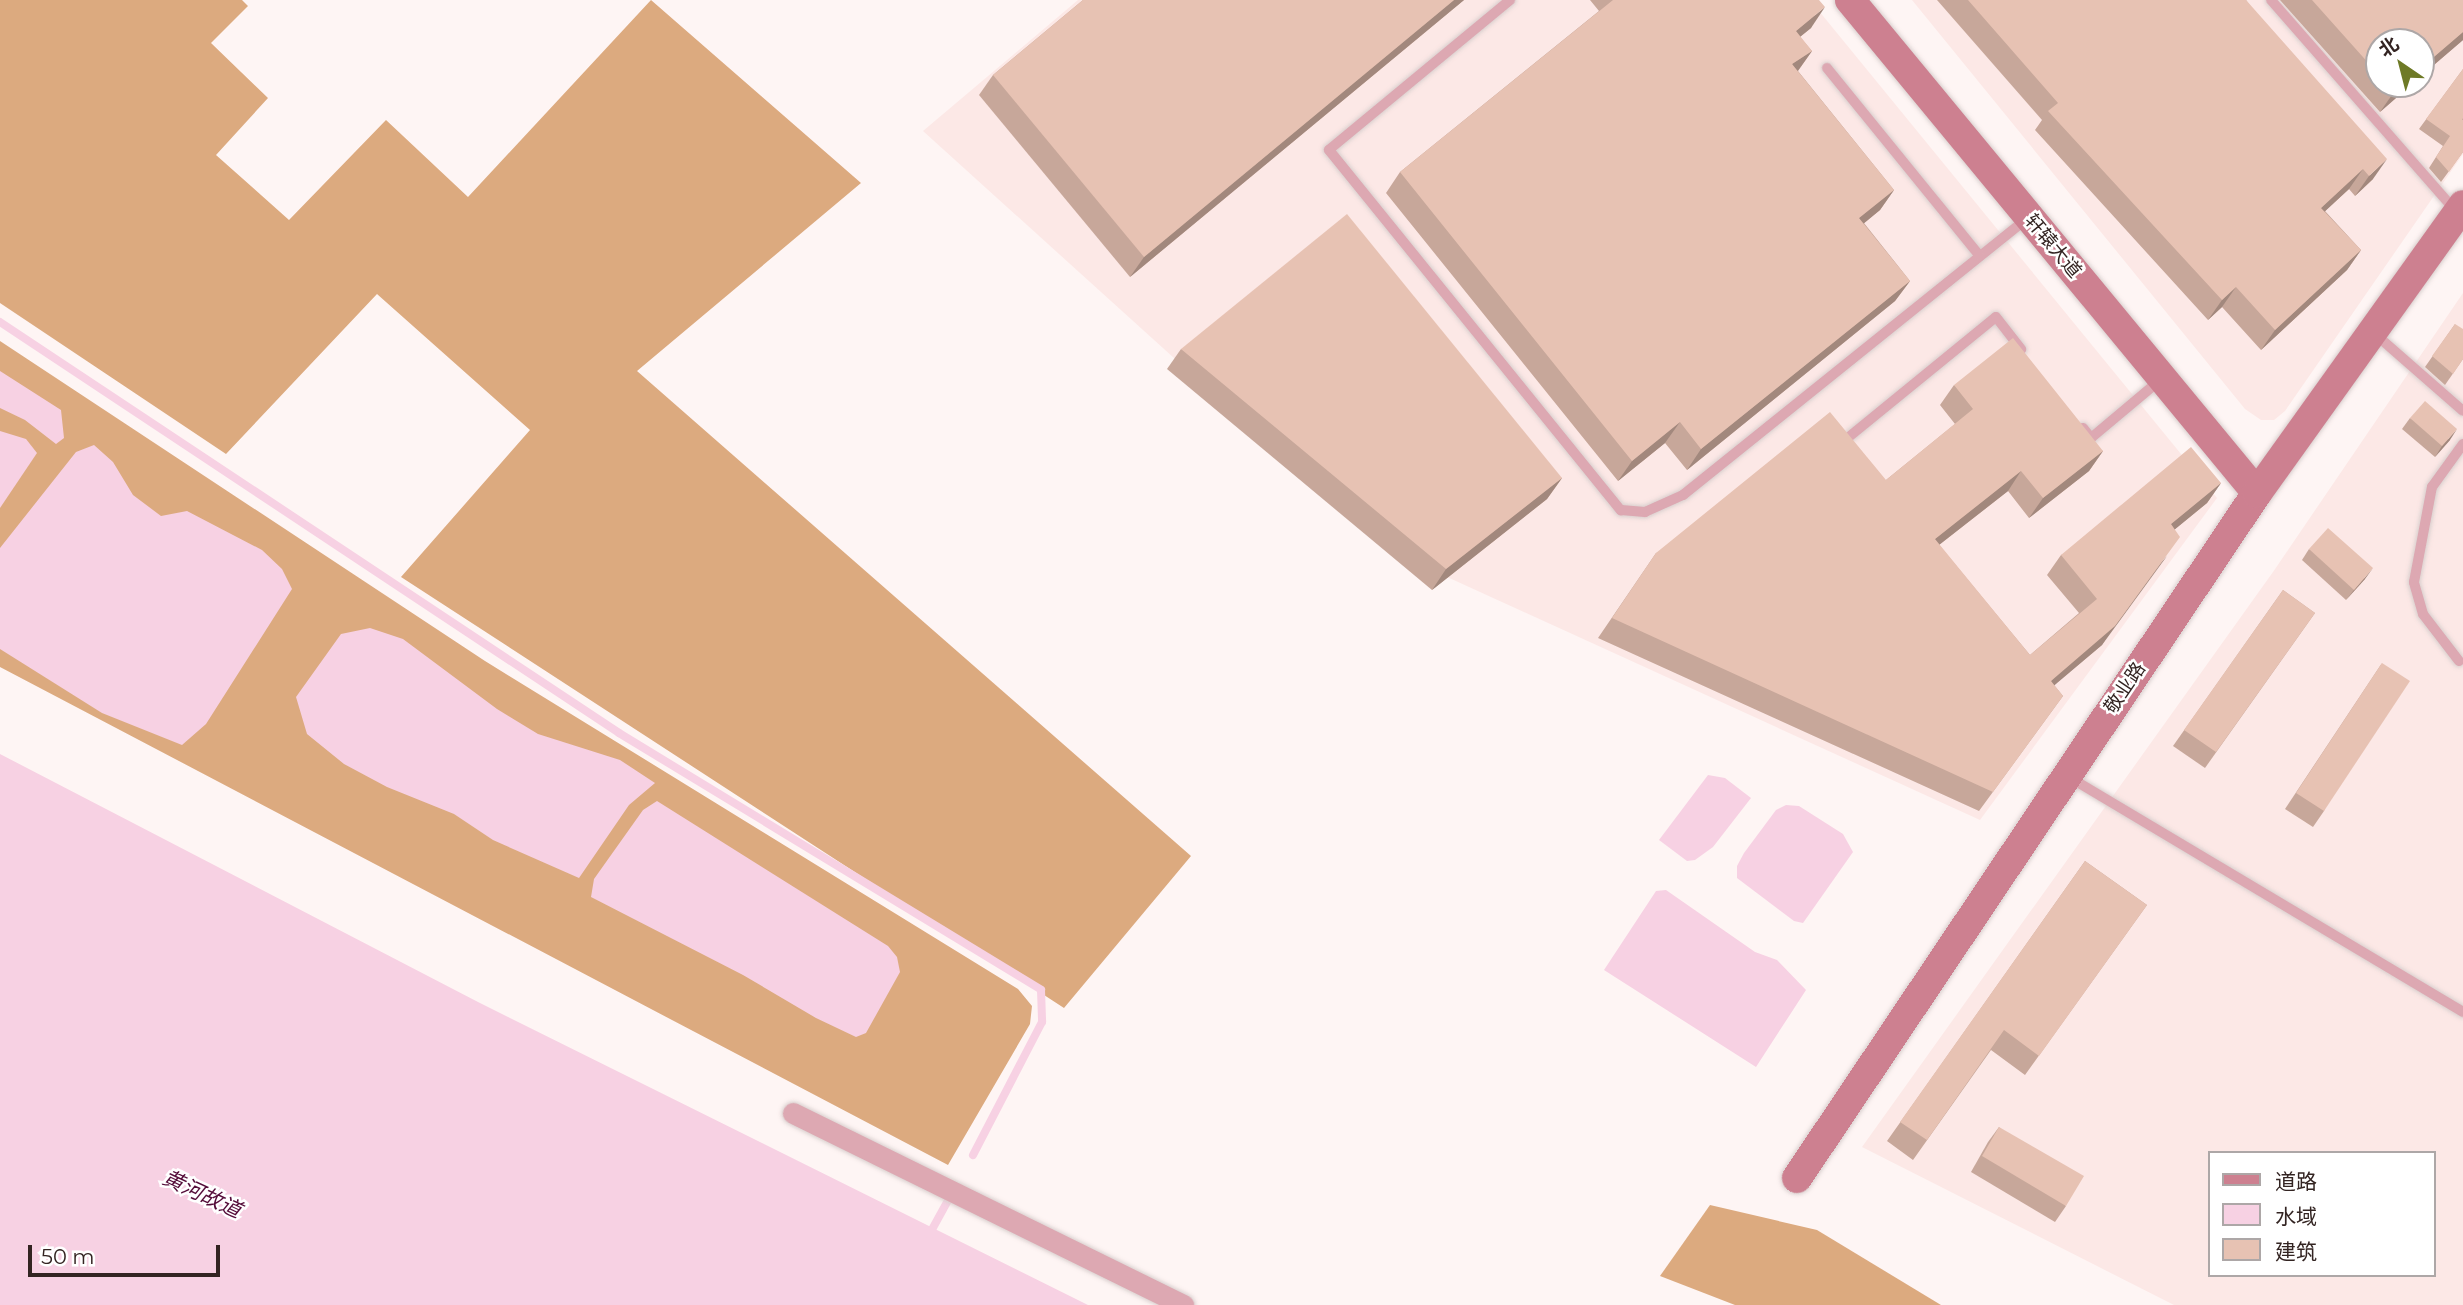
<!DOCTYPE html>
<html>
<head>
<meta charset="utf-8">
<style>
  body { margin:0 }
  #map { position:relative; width:2463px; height:1305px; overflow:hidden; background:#fef5f4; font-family:Montserrat,"Noto Sans SC",sans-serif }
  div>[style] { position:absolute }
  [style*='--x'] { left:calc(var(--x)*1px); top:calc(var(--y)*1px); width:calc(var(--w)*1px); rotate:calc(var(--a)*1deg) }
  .built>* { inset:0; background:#fce8e6 }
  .forest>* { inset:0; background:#dcaa7f }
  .water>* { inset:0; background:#f7d1e3 }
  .stream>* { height:8px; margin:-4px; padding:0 4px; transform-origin:4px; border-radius:4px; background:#f7d1e3 }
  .roads { filter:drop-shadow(0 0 2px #d9cfce) drop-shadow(0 0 2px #d9cfce) }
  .lane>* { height:10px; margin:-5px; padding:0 5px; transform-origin:5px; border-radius:5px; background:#dda8b2 }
  .street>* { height:21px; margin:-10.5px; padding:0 10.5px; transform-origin:10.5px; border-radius:10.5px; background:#dda8b2 }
  .secondary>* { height:30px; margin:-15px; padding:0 15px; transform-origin:15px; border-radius:15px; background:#cd8090 }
  .wall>* { inset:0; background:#c7a79a }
  .shaded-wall>* { inset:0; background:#a2887d }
  .building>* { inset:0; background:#e7c2b3 }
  span { translate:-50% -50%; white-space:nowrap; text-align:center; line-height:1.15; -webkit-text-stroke:5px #fff; paint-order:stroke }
  .street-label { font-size:19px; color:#332422 }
  .water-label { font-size:21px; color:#540c39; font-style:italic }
  .legend { position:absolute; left:2208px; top:1151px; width:228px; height:126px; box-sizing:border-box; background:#fff; border:2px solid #ada7a7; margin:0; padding:9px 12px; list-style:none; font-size:21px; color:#332422 }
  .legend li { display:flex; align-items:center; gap:14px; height:35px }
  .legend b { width:35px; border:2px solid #ada7a7 }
  .north { position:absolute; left:2365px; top:28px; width:70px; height:70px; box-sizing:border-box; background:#fff; border:2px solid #ada7a7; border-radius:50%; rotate:325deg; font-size:19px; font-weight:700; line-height:28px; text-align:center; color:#332422 }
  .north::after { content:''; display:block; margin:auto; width:24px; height:32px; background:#6e7a26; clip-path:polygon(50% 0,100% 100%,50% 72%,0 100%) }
  .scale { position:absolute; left:28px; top:1245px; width:192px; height:32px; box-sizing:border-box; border:4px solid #332422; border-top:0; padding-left:9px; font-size:21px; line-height:24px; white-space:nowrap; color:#332422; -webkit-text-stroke:5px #fff; paint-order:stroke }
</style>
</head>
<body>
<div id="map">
  <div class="built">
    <i style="clip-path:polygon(1078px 0,1810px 0,2217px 498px,1980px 820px,1423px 566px,1174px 358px,923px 131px)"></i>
    <i style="clip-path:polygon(evenodd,1912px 0,2463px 0,2463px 154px,2285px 411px,2274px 420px,2261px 420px,2245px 409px,1912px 0,2379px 42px,2421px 42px,2421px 84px,2379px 84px,2379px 42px)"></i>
    <i style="clip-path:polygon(evenodd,2463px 293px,2463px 1305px,2174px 1305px,1862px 1147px,2273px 572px,2463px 293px,2209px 1153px,2433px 1153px,2433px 1275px,2209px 1275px,2209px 1153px)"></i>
  </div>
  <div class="forest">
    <i style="clip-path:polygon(0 0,242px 0,248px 6px,211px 43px,268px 98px,216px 155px,289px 220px,386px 120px,468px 197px,651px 0,861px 183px,637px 371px,1191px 856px,1064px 1008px,401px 577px,530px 430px,377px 294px,226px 454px,0 303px)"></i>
    <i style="clip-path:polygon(0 341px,485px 661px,1018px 989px,1032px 1006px,1030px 1024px,948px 1165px,0 667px)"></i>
    <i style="clip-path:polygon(1710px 1205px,1817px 1230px,1941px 1305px,1735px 1305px,1660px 1276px)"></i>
  </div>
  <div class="water">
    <i style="clip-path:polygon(0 371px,61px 410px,64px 438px,56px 444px,25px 420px,0 408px)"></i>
    <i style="clip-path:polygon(0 431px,26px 439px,37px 453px,0 508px)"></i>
    <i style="clip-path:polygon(94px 445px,113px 462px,133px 495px,161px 516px,187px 511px,262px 550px,282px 569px,292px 589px,206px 724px,182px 745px,102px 713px,0 649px,0 548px,76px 452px)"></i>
    <i style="clip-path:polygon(370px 628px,403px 639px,497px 709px,538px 734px,620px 760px,655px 783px,629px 805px,579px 878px,493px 840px,454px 814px,387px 787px,344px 764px,307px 734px,296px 697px,341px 634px)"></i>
    <i style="clip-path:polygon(0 754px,478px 1002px,1088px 1305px,0 1305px)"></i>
    <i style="clip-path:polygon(1708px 775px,1725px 778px,1751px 798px,1713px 847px,1695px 860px,1687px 861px,1659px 840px)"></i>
    <i style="clip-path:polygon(657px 801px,888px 946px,897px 957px,900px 972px,866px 1033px,856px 1037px,816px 1018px,743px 975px,591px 897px,594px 879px,643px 810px)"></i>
    <i style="clip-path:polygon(1786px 805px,1799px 806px,1843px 834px,1853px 852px,1803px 923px,1794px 921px,1737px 878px,1737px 866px,1744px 853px,1776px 810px)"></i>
    <i style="clip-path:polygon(1666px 890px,1755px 952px,1777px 960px,1806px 990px,1756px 1067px,1604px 970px,1656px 891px)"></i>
  </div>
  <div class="stream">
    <i style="--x:0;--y:322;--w:743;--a:33.58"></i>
    <i style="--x:619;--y:733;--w:494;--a:31.3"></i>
    <i style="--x:1041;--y:990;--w:32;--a:88"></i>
    <i style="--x:1042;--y:1022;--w:150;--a:117.4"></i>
    <i style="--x:929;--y:1235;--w:46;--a:-61.2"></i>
  </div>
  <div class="roads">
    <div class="lane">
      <i style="--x:1510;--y:0;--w:235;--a:140.4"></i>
      <i style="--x:1329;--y:150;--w:464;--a:51"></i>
      <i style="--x:1621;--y:510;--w:24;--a:5"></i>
      <i style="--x:1645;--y:512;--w:42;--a:-24.1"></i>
      <i style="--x:1683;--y:495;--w:444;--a:-38.8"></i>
      <i style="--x:2271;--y:0;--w:281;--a:48.8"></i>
      <i style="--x:1827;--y:68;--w:242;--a:50.9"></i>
      <i style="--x:2374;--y:333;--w:118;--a:41.2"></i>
      <i style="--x:2083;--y:428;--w:13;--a:51"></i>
      <i style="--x:2091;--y:438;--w:90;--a:-40"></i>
      <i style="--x:1850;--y:436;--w:188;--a:-39.2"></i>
      <i style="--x:1996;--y:317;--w:41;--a:52"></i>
      <i style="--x:2459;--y:661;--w:59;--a:-127.5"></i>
      <i style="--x:2423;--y:614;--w:33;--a:-106"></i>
      <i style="--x:2414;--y:582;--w:97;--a:-79.3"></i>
      <i style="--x:2432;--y:487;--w:53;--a:-54.2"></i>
      <i style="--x:2069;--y:777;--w:459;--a:30.8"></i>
    </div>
    <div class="street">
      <i style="--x:793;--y:1113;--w:435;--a:26.2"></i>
    </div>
    <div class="secondary">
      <i style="--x:1850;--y:0;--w:639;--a:50.46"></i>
      <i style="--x:1797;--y:1178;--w:825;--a:-56.12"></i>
      <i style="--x:2257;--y:493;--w:354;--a:-54.4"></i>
    </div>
  </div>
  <div class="wall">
    <i style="clip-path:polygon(1083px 0,1464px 0,1130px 277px,979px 95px,993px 75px)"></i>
    <i style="clip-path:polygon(1590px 0,1819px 0,1811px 28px,1800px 37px,1812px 51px,1798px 71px,1894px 190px,1880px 210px,1864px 223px,1910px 281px,1895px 301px,1687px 470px,1665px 443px,1618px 481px,1386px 193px,1400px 172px,1599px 11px)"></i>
    <i style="clip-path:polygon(1937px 0,2246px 0,2373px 179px,2355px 196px,2349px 189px,2325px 211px,2361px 250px,2347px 270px,2261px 350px,2222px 307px,2208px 320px,2035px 130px,2042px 120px)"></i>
    <i style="clip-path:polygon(2280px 0,2463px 0,2463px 40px,2421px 76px,2379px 42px,2379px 84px,2412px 84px,2380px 112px)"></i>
    <i style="clip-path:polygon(2463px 69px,2463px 152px,2441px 182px,2429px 168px,2443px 146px,2419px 129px)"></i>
    <i style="clip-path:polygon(2455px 324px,2463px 359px,2445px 385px,2425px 367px)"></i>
    <i style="clip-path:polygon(1181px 349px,1562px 478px,1547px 499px,1432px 590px,1167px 369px)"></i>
    <i style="clip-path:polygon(1954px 385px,2103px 451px,2089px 471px,2029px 518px,2008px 491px,1939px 545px,2030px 655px,2079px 613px,2047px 575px,2061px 555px,2221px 483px,2207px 503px,2175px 529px,2102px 645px,2054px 685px,2063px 696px,1979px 811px,1598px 638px,1656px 553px,1886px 480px,1955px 424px,1940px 405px)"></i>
    <i style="clip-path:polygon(2410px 418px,2450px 440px,2435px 457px,2402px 429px)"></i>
    <i style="clip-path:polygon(2309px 549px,2365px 579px,2346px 600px,2302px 560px)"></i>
    <i style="clip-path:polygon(2283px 590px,2315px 613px,2205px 768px,2173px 746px)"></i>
    <i style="clip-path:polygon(2382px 663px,2324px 811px,2313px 827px,2285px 809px)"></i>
    <i style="clip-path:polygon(2085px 861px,2147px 905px,2025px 1075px,1991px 1050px,1913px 1160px,1887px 1141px)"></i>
    <i style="clip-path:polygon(1999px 1127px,2066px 1206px,2055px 1222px,1971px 1172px,1988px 1142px)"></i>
  </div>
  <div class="shaded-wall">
    <i style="clip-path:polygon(1454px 0,1464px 0,1130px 277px,1144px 257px)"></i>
    <i style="clip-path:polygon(1825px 7px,1811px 28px,1781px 52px,1796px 31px)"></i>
    <i style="clip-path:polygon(2463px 32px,2463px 40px,2421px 76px,2421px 68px)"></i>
    <i style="clip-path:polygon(1812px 51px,1797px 72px,1792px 64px)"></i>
    <i style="clip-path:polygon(2403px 84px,2412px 84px,2380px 112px,2394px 92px)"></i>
    <i style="clip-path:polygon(2387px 159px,2373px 179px,2355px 196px,2369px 176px)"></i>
    <i style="clip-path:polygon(2363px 169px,2349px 189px,2307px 228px,2321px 208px)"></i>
    <i style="clip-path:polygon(1894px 190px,1880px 210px,1845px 239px,1859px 218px)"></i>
    <i style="clip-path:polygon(2361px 250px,2347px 270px,2261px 350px,2275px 330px)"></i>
    <i style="clip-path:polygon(1910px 281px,1895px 301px,1687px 470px,1701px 449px)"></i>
    <i style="clip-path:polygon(2236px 287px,2222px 307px,2208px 320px,2222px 300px)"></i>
    <i style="clip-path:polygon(1680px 422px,1665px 443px,1618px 481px,1632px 461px)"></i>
    <i style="clip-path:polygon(2457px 429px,2450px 440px,2435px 457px,2442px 446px)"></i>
    <i style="clip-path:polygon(2103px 451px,2089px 471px,2029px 518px,2043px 498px)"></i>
    <i style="clip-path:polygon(2021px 471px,2008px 491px,1921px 559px,1935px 539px)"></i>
    <i style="clip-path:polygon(1562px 478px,1547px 499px,1432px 590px,1446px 569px)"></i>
    <i style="clip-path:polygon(2221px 483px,2207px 503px,2157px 544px,2171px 524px)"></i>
    <i style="clip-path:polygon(2167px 556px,2102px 645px,2037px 700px,2051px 681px)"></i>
    <i style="clip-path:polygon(2373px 568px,2365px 579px,2346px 600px,2354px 590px)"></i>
  </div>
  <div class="building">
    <i style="clip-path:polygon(1083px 0,1454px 0,1144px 257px,993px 75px)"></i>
    <i style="clip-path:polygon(1613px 0,1819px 0,1825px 7px,1796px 31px,1812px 51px,1792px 64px,1894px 190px,1859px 218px,1910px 281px,1701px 449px,1680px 422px,1632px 461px,1400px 172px)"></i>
    <i style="clip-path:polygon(1968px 0,2246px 0,2387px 159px,2369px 176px,2363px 169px,2321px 208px,2361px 250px,2275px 330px,2236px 287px,2222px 300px,2048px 111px,2058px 103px)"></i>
    <i style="clip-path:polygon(2312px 0,2463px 0,2463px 32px,2421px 68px,2421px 42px,2379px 42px,2379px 75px)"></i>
    <i style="clip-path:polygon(2463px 69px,2463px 118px,2462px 120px,2463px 120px,2463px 152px,2449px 172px,2436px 157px,2450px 136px,2426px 119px)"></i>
    <i style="clip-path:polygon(2387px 84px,2403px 84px,2394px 92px)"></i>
    <i style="clip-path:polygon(1347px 214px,1562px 478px,1446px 569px,1181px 349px)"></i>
    <i style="clip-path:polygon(2455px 324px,2463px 329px,2463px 359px,2453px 374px,2432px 356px)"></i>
    <i style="clip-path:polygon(2013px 338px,2103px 451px,2043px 498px,2021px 471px,1935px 539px,2030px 655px,2097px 599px,2061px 555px,2191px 447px,2221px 483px,2171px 524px,2180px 537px,2115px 626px,2051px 681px,2063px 696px,1993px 792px,1612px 618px,1656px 553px,1830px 412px,1886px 480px,1973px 409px,1954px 385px)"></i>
    <i style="clip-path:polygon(2425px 401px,2457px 429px,2442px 446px,2410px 418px)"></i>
    <i style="clip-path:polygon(2328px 528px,2373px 568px,2354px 590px,2309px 549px)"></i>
    <i style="clip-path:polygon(2283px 590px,2315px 613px,2216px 752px,2184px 730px)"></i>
    <i style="clip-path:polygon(2382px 663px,2410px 681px,2324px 811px,2296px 793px)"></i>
    <i style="clip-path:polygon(2085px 861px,2147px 905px,2039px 1056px,2004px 1030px,1927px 1140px,1900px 1122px)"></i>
    <i style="clip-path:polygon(1999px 1127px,2084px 1176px,2066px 1206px,1982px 1156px)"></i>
  </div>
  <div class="street-label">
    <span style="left:2053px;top:246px;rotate:50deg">轩辕大道</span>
    <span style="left:2125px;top:688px;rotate:-56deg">敬业路</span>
  </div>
  <div class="water-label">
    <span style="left:202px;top:1194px;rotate:25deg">黄河故道</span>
  </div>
  <ul class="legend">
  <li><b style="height:9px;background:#cd8090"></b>道路</li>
  <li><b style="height:19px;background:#f7d1e3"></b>水域</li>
  <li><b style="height:19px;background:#e7c2b3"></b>建筑</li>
  </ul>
  <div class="north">北</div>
  <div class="scale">50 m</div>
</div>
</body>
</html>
